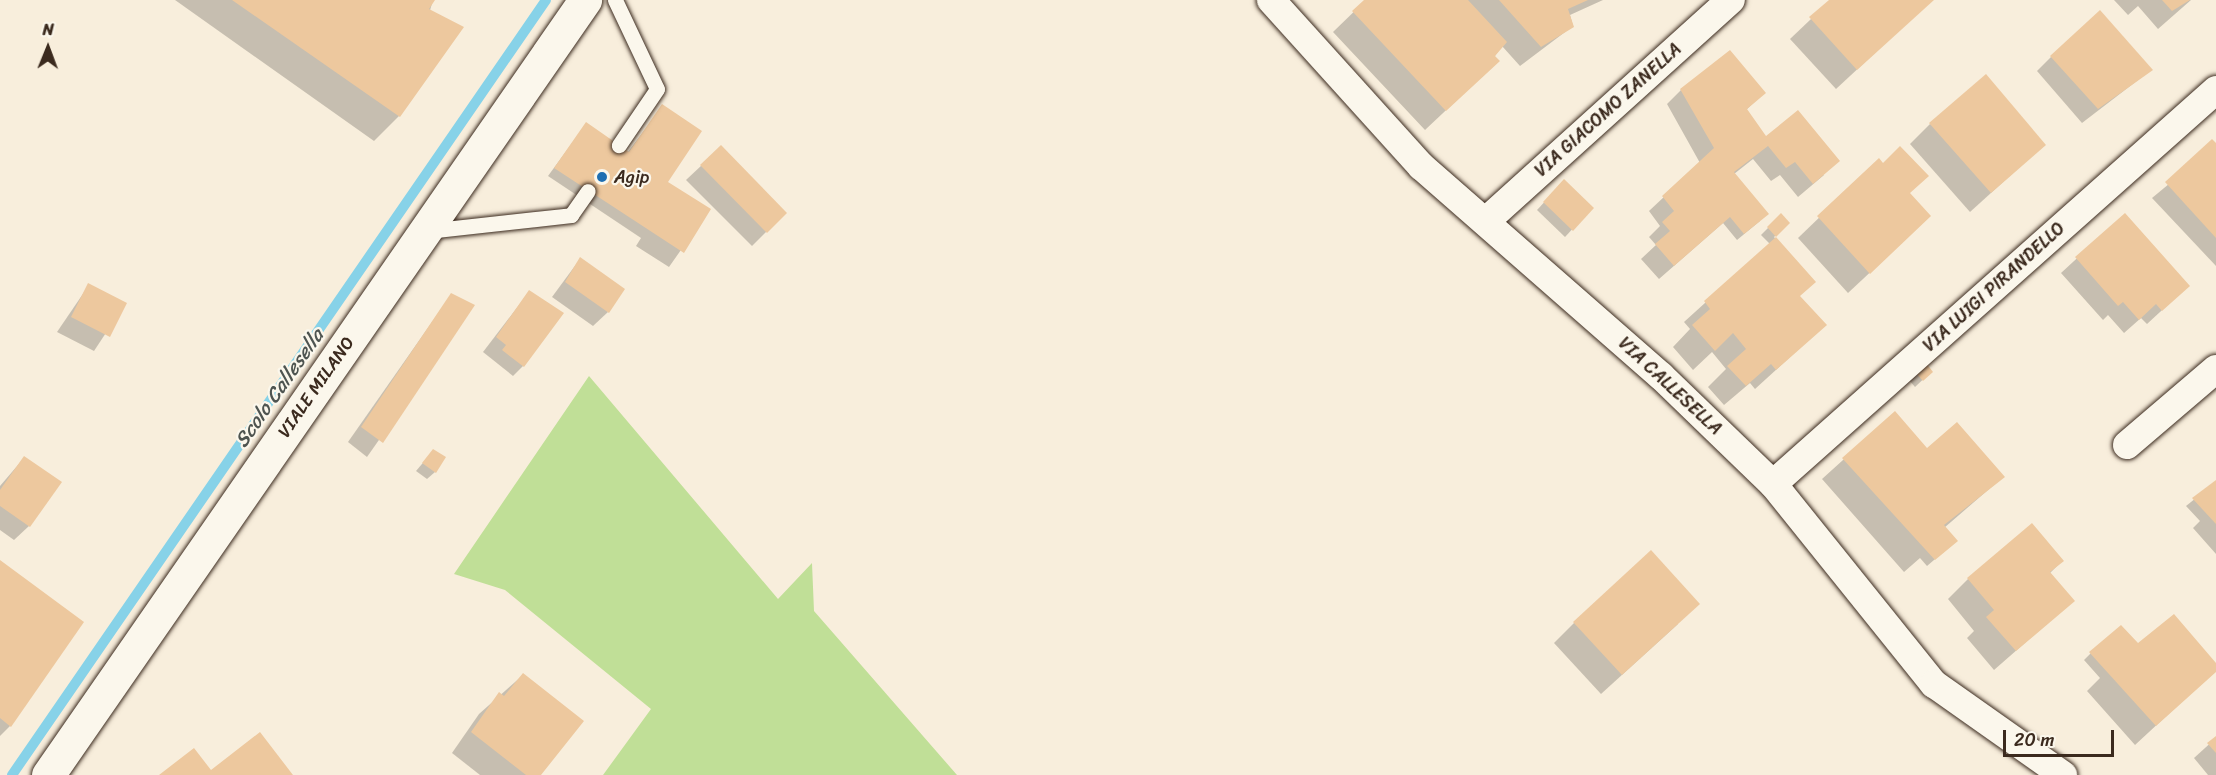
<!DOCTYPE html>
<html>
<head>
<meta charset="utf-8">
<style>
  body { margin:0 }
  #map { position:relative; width:2216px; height:775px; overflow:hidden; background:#f8eedc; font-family:Sriracha,sans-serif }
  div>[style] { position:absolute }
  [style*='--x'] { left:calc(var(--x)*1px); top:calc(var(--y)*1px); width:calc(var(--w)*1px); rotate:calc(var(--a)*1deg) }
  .green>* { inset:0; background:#c0df97 }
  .shadow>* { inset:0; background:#0003 }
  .stream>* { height:10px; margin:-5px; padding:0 5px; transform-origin:5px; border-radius:5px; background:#87d2e8 }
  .building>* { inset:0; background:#edc89e }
  .roads { filter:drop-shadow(0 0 2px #3b2a1e) drop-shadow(0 0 2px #3b2a1e) }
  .service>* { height:15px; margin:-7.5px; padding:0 7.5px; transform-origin:7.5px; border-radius:7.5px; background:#fbf7ec }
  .minor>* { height:28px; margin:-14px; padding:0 14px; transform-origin:14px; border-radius:14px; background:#fbf7ec }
  .secondary>* { height:33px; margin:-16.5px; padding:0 16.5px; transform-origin:16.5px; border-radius:16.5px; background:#fbf7ec }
  .dots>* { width:16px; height:16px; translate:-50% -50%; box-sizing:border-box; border:3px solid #fbf7ec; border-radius:50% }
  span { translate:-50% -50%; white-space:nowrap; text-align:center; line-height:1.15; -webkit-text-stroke:4.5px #fbf7ec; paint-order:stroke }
  .street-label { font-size:18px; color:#3b2a1e }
  .poi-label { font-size:18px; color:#3b2a1e }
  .left { translate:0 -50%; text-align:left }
  .water-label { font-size:20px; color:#4e5450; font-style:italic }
  .north { position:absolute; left:18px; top:18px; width:60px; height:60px; -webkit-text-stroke:4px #fbf7ec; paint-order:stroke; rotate:1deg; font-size:16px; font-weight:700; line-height:24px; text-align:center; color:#3b2a1e }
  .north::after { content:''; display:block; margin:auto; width:21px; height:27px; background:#3b2a1e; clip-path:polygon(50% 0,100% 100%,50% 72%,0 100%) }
  .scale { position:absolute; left:2003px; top:730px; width:111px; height:27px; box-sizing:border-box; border:3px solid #3b2a1e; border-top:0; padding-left:8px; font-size:18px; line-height:21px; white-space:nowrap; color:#3b2a1e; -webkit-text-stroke:4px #fbf7ec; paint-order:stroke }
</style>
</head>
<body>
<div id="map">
  <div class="green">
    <i style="clip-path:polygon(589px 376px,778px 599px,812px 563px,814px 611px,957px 775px,603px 775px,651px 709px,505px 590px,454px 574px)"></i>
  </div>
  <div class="shadow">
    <i style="clip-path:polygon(175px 0,433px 0,399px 116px,374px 141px)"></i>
    <i style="clip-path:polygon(1366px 0,1603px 0,1570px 15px,1573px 26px,1520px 66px,1502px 46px,1477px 81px,1425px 130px,1333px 32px)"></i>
    <i style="clip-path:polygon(1831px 0,1932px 0,1836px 89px,1790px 39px)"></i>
    <i style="clip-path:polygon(2114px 0,2191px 0,2158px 29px,2138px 6px,2128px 15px)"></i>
    <i style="clip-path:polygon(2051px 57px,2151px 70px,2082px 123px,2037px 71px)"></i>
    <i style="clip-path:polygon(1681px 90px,1764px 93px,1746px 110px,1766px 139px,1824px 175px,1798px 197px,1780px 175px,1771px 181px,1753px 159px,1734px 174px,1760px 221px,1737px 240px,1723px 223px,1659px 279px,1641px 259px,1656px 245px,1649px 237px,1660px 226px,1649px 211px,1700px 163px,1667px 104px)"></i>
    <i style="clip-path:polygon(663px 106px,665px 183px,709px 210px,669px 267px,636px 246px,641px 238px,548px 176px,586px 124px,627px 153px)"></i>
    <i style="clip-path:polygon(1930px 124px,2044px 145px,1970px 212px,1910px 144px)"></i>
    <i style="clip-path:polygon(2216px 145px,2216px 266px,2152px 198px)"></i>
    <i style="clip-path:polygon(721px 147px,785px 213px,752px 246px,686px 180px)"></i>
    <i style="clip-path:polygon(1879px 160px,1909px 193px,1909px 236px,1848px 293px,1798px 238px)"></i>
    <i style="clip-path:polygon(1564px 181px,1592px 208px,1565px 237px,1537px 210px)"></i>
    <i style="clip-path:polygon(1781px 215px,1788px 223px,1774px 237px,1809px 276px,1799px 297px,1825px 325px,1755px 389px,1750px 383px,1724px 405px,1708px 387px,1726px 369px,1712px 352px,1693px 370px,1673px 347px,1690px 329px,1684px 322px,1770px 244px,1761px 235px)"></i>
    <i style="clip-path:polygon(2124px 215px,2173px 300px,2147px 324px,2141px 318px,2124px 333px,2108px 315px,2103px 320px,2061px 273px)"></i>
    <i style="clip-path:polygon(580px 259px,608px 312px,593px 326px,552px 297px)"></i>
    <i style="clip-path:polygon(89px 285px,125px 304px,94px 351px,57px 332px)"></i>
    <i style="clip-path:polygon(529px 292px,527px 362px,513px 376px,483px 352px)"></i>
    <i style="clip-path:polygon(451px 295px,473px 306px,367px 457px,348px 442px)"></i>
    <i style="clip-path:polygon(1931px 372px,1915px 387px,1909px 380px,1916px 373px)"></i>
    <i style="clip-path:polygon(1895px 413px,1927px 450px,2003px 477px,1944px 528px,1948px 548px,1927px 566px,1920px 558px,1904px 572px,1822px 479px)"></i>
    <i style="clip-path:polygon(433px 451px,435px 472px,427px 479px,416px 471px)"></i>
    <i style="clip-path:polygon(24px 458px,29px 526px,14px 540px,0 530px,0 486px)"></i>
    <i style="clip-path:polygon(2216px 482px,2216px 554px,2193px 528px,2200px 521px,2186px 506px)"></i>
    <i style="clip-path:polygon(2062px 561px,2050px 573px,2073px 601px,1994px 670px,1967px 638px,1974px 631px,1948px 599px,1968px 579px)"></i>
    <i style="clip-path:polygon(0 562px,10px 726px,0 736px)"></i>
    <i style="clip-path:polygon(2171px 619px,2216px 670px,2135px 745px,2087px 691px,2100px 678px,2084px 660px,2091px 653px,2138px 645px)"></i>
    <i style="clip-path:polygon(1574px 623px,1678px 624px,1601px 694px,1554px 643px)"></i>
    <i style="clip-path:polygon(523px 675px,539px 775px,480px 775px,452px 753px,479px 714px)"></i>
    <i style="clip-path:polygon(2216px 738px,2216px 775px,2208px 775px,2194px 758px)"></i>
  </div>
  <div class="stream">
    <i style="--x:12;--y:775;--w:941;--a:-55.43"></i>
  </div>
  <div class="building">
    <i style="clip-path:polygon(232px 0,435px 0,429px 9px,464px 27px,400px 117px)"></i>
    <i style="clip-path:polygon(1364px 0,1468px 0,1507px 42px,1495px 56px,1500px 61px,1446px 111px,1352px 11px)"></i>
    <i style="clip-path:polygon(1499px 0,1588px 0,1568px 9px,1574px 27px,1541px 47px)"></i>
    <i style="clip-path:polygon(1829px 0,1934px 0,1857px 70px,1809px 17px)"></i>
    <i style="clip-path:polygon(2162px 0,2190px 0,2172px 11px)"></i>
    <i style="clip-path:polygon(2100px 10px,2153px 70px,2098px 109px,2050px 56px)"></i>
    <i style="clip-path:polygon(1730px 50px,1766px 93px,1747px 109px,1766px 136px,1798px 110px,1840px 161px,1813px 184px,1795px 162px,1786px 168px,1768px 146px,1734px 172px,1769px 214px,1744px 234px,1730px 217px,1674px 266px,1655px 244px,1670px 231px,1662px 222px,1674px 211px,1662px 196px,1714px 148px,1680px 89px)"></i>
    <i style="clip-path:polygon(1986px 74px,2046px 145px,1991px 193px,1929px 123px)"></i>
    <i style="clip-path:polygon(662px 104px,702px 131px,668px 182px,711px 209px,684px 253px,554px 168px,586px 122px,629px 152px)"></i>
    <i style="clip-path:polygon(2212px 139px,2216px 143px,2216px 238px,2165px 182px)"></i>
    <i style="clip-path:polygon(721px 145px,787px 213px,767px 233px,700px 165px)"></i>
    <i style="clip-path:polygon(1900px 146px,1929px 176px,1910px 193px,1931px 216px,1870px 274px,1817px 216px,1879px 158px,1883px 163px)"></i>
    <i style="clip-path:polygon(1564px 179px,1594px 208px,1573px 231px,1543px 202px)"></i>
    <i style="clip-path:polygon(1781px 213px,1790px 223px,1776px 237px,1767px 227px)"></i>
    <i style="clip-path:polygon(2125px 213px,2190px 286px,2162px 311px,2156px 304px,2139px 320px,2123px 302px,2118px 306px,2075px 257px)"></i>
    <i style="clip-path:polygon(1776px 237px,1816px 282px,1800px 296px,1827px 325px,1776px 370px,1771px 364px,1746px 386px,1727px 366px,1746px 349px,1733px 333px,1715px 351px,1692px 325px,1710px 309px,1704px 301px)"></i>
    <i style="clip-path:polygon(580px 257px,625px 289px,609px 313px,565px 282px)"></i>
    <i style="clip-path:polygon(88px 283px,127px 303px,110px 337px,71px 317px)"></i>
    <i style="clip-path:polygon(529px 290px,564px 313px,524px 367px,502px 350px,506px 345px,496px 337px)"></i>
    <i style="clip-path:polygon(451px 293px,475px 305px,383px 443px,361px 427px)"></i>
    <i style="clip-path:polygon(1926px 363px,1933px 372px,1923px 381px,1915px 372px)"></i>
    <i style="clip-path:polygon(1895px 411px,1927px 448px,1957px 422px,2005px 477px,1944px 525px,1958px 541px,1935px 560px,1842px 458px)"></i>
    <i style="clip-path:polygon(433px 449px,446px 457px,436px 473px,422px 463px)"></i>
    <i style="clip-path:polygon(24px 456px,62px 482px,30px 527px,0 506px,0 490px)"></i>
    <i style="clip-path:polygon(2216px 480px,2216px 524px,2192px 498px)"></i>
    <i style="clip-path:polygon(2032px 523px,2064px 561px,2050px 572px,2075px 601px,2016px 651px,1986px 617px,1994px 610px,1967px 578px)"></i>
    <i style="clip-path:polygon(1651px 550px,1700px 604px,1622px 675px,1573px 622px)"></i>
    <i style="clip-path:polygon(0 560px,84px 622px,11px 727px,0 718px)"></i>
    <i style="clip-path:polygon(2174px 614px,2216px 663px,2216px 672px,2156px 726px,2089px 652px,2121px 625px,2138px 643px)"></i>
    <i style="clip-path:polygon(523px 673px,584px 721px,541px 775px,526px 775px,471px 732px,499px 692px,504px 696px)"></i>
    <i style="clip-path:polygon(260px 732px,293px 775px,159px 775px,194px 748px,211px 770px)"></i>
    <i style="clip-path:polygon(2216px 736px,2216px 753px,2207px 743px)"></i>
  </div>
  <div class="roads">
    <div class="service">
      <i style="--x:615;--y:0;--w:98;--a:64.7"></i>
      <i style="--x:657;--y:89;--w:68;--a:124.2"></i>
      <i style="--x:427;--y:231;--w:145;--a:-6.3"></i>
      <i style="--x:571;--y:215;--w:29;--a:-55"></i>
    </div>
    <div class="minor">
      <i style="--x:1271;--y:0;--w:224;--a:47.9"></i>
      <i style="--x:1421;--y:166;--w:319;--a:41.2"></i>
      <i style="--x:1661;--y:376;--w:156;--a:44"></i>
      <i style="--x:1773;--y:484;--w:257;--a:51.2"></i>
      <i style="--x:1934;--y:684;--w:158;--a:35.2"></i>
      <i style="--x:1486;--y:221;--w:330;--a:-42.1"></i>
      <i style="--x:2127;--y:445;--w:117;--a:-40.5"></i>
      <i style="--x:1773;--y:484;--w:593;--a:-41.65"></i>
    </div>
    <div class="secondary">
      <i style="--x:48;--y:775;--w:943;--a:-55.28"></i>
    </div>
  </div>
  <div class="dots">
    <i style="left:602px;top:177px;background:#1f6fb2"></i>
  </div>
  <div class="street-label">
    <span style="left:1608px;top:110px;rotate:-42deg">VIA GIACOMO ZANELLA</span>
    <span style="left:1994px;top:287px;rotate:-42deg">VIA LUIGI PIRANDELLO</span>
    <span style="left:1670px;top:386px;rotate:43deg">VIA CALLESELLA</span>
    <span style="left:316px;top:387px;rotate:-55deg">VIALE MILANO</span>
  </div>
  <div class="poi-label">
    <span class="left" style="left:614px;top:177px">Agip</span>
  </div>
  <div class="water-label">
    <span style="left:279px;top:388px;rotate:-55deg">Scolo Callesella</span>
  </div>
  <div class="north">N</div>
  <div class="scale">20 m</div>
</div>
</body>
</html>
